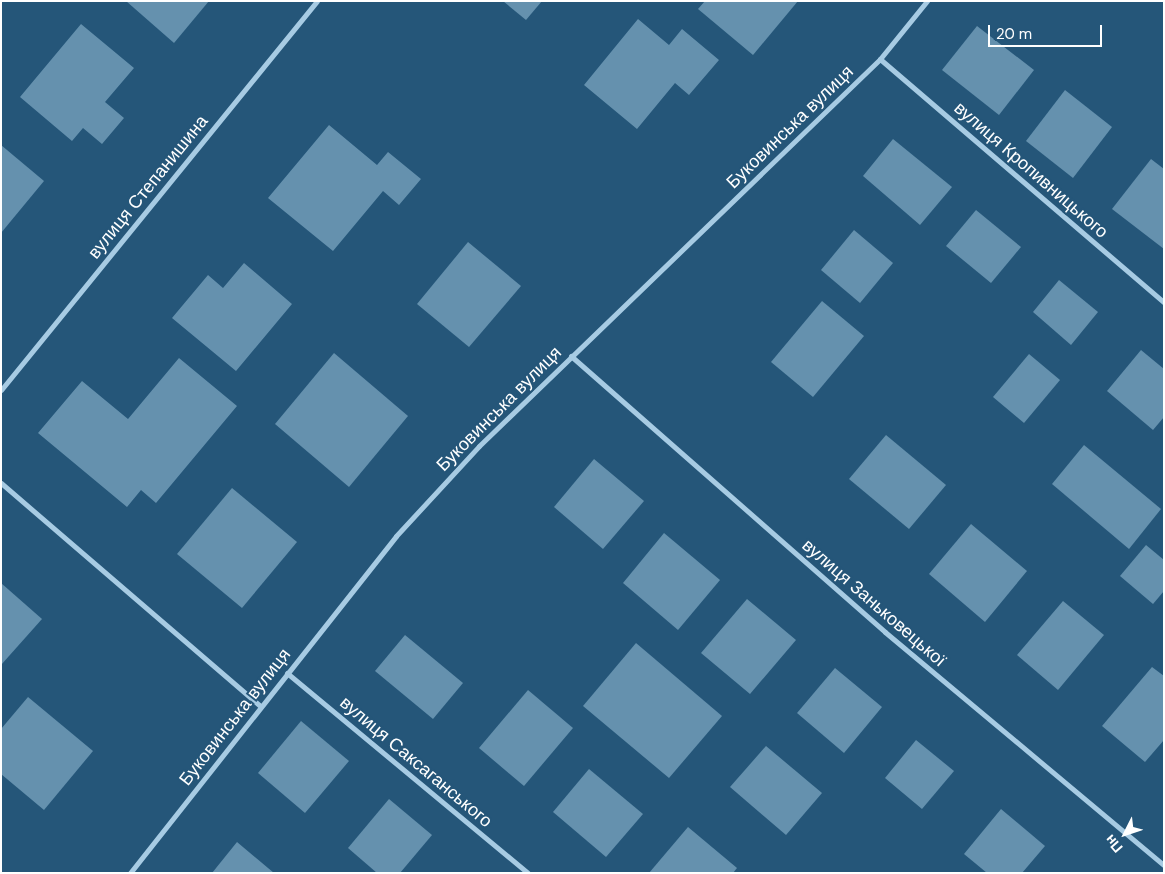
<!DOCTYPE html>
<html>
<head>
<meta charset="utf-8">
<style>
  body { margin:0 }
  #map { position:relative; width:1165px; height:874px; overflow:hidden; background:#255679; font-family:"DM Sans",sans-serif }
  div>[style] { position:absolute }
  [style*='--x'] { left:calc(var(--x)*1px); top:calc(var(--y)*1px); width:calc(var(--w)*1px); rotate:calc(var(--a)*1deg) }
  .building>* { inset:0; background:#6591ae }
  .street>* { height:5px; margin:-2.5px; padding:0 2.5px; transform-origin:2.5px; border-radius:2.5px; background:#a7cbe3 }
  span { translate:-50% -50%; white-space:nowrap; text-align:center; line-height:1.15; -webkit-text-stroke:4px #255679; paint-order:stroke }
  .street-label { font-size:18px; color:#fff }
  .frame { position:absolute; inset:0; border:2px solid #fff; pointer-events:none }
  .north { position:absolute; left:1100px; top:809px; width:50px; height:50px; -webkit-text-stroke:4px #255679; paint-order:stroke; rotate:229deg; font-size:14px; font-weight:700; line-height:20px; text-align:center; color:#fff }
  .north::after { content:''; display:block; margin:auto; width:18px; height:22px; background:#fff; clip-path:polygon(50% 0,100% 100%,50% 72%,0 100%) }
  .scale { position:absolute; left:988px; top:25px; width:114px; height:22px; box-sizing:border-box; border:2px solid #fff; border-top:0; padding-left:6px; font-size:15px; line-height:18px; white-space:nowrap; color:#fff; -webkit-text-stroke:4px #255679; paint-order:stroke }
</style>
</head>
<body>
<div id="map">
  <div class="building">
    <i style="clip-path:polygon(126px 1px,209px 1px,174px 43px)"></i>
    <i style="clip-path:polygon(503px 1px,542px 1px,526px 20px)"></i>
    <i style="clip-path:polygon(705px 1px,798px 1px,753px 55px,698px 9px)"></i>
    <i style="clip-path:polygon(638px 19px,669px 45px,682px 29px,719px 60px,689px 95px,675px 83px,637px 129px,584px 85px)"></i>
    <i style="clip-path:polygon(81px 24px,134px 68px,105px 102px,124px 118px,102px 144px,83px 128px,72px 141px,20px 97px)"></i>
    <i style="clip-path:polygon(977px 26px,1034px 70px,999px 115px,942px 70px)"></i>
    <i style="clip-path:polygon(1065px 90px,1112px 127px,1073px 178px,1026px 141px)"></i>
    <i style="clip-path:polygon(329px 125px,377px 165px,388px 152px,421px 179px,399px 205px,383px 191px,333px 251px,268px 198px)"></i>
    <i style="clip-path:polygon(893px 139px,952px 187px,920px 225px,863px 176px)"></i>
    <i style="clip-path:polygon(1px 145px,44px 181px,1px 233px)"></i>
    <i style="clip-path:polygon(1151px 159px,1164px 169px,1164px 249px,1112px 209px)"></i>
    <i style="clip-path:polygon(976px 210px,1021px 247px,991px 283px,946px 246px)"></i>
    <i style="clip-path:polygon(854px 230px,893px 263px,860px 303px,821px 270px)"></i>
    <i style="clip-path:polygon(468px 242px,521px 286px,469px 347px,417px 304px)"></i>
    <i style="clip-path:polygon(244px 263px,292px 304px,236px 371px,172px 318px,208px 275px,223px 288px)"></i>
    <i style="clip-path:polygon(1059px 280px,1098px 312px,1071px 345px,1033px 312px)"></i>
    <i style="clip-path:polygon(822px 301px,864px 336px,813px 397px,771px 362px)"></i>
    <i style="clip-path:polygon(1141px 350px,1164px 369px,1164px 417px,1153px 430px,1107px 391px)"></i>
    <i style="clip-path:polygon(334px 353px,408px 416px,349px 487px,275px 424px)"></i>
    <i style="clip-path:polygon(1029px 354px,1060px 380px,1024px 423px,993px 397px)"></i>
    <i style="clip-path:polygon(179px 358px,237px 406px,156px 503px,141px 490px,127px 507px,38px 433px,82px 381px,128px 419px)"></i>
    <i style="clip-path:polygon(886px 435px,946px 485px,909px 529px,849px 479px)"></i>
    <i style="clip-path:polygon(1084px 445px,1161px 509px,1129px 549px,1052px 484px)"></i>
    <i style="clip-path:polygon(594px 459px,644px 501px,603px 549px,554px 507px)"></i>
    <i style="clip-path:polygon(232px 488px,297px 542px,242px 608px,177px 554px)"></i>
    <i style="clip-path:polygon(971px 524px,1027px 571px,985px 622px,929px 574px)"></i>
    <i style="clip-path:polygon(664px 533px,720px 580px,678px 630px,623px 583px)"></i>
    <i style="clip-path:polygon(1146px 545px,1164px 560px,1164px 591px,1153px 604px,1120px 576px)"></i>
    <i style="clip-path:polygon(1px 583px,42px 619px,1px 665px)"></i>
    <i style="clip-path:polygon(747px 599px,796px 640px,750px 694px,701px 653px)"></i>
    <i style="clip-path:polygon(1063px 601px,1104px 635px,1058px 690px,1017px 655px)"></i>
    <i style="clip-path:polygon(405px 635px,463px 683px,433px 719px,375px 671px)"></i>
    <i style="clip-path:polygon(636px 643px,722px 716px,669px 778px,583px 706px)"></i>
    <i style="clip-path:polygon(1152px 667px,1164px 676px,1164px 740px,1145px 762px,1102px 726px)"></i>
    <i style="clip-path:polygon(835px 668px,882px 707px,844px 753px,797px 713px)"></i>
    <i style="clip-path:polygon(528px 690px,573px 728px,524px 786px,479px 748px)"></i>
    <i style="clip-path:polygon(28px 697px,93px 751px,44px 810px,1px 774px,1px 729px)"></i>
    <i style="clip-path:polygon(301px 721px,349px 761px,305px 813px,258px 773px)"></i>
    <i style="clip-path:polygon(916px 740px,954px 771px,922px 809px,885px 778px)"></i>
    <i style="clip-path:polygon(766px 746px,822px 793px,786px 835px,730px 787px)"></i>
    <i style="clip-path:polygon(589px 769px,643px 814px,606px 857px,553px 812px)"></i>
    <i style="clip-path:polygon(389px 799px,432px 835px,400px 873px,377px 873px,348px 848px)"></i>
    <i style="clip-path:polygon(1001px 809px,1045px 846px,1022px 873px,987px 873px,964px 854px)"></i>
    <i style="clip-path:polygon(688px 827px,737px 868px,733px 873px,649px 873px)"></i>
    <i style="clip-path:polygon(237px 842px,274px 873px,212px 873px)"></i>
  </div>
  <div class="street">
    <i style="--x:880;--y:59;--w:374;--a:40.6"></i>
    <i style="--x:571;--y:356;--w:418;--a:41.3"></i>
    <i style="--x:885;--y:632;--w:363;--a:39.9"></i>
    <i style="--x:1;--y:390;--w:501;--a:-50.91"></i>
    <i style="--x:1;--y:483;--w:342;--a:40.7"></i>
    <i style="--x:287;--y:673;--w:313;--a:39.7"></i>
    <i style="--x:130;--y:873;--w:429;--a:-51.7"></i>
    <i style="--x:396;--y:536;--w:122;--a:-47.3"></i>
    <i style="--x:479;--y:446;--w:557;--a:-43.98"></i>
    <i style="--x:880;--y:59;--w:75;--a:-51"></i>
  </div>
  <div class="street-label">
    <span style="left:790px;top:127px;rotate:-44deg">Буковинська вулиця</span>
    <span style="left:1031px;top:170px;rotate:41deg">вулиця Кропивницького</span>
    <span style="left:148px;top:187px;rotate:-51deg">вулиця Степанишина</span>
    <span style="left:499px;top:409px;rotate:-45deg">Буковинська вулиця</span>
    <span style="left:874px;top:603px;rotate:41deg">вулиця Заньковецької</span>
    <span style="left:235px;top:717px;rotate:-52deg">Буковинська вулиця</span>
    <span style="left:416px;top:762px;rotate:40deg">вулиця Саксаганського</span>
  </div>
  <div class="frame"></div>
  <div class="north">Пн</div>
  <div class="scale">20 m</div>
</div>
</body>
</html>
